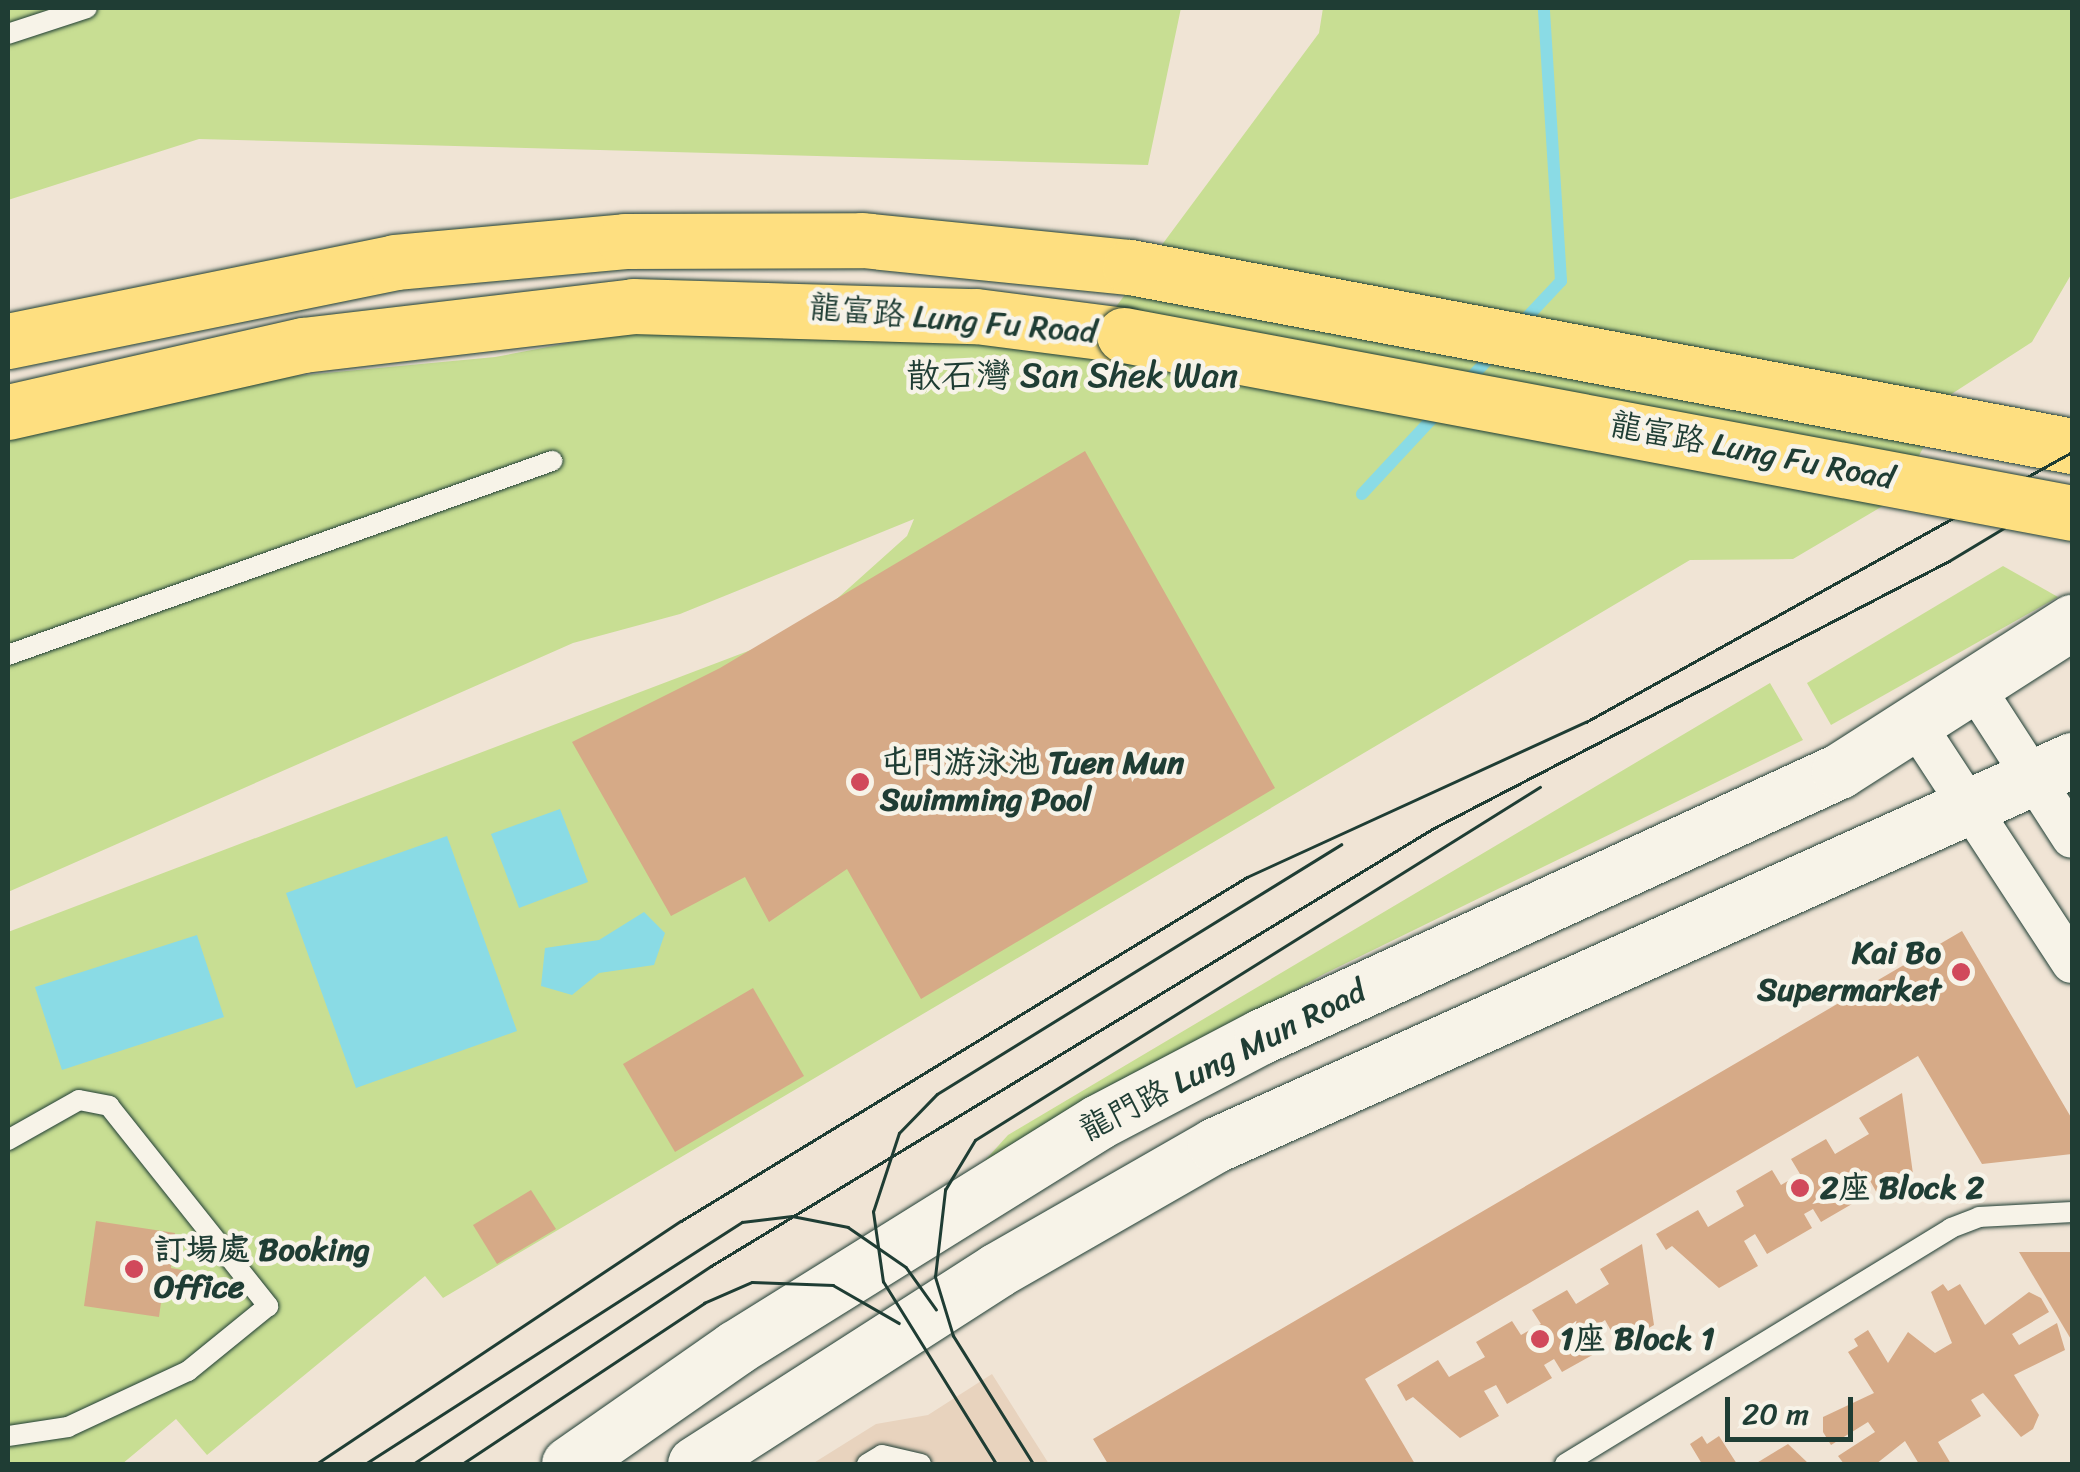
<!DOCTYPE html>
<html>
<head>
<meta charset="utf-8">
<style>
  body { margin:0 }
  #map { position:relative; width:2080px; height:1472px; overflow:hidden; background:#f0e4d5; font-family:Sriracha,"LXGW WenKai TC",sans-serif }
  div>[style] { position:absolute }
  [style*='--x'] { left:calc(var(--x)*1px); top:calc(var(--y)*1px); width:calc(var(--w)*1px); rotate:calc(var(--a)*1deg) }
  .built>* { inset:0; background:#e8d3be }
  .green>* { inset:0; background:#c8de93 }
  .water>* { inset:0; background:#8adbe5 }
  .stream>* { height:12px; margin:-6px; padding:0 6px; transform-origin:6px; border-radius:6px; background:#8adbe5 }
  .building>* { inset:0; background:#d6aa87 }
  .roads { filter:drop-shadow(0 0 2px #1f3d34) drop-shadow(0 0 2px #1f3d34) }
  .lane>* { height:20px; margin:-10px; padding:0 10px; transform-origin:10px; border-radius:10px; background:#f7f3e8 }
  .street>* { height:40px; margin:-20px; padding:0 20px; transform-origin:20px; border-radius:20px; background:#f7f3e8 }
  .secondary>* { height:55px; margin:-27.5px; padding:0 27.5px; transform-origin:27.5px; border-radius:27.5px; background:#f7f3e8 }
  .primary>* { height:55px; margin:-27.5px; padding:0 27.5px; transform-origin:27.5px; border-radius:27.5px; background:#fedf80 }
  .tram>* { height:2.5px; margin:-1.25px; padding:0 1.25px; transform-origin:1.25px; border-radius:1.25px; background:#1f3d34 }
  .bridges { filter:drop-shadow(0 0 2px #1f3d34) drop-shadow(0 0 2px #1f3d34) }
  .primary-bridge>* { height:55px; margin:-27.5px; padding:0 27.5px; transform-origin:27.5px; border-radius:27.5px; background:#fedf80 }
  .dots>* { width:28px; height:28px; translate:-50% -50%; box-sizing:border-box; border:5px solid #f7f3e8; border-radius:50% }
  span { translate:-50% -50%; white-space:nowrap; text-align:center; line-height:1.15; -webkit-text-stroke:9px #f7f3e8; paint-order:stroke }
  .street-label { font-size:32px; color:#1f3d34 }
  .poi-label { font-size:32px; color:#1f3d34; font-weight:700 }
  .left { translate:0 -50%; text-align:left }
  .right { translate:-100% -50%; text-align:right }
  .neighbourhood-label { font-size:35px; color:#1f3d34 }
  .frame { position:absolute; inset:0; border:10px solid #1f3d34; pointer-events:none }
  .scale { position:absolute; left:1725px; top:1397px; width:128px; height:45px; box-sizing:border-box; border:5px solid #1f3d34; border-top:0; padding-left:12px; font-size:30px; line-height:35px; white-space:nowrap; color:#1f3d34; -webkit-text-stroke:8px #f7f3e8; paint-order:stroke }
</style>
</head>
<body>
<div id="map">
  <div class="built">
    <i style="clip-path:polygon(992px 1374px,1049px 1464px,812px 1464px,876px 1424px,928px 1415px)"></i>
  </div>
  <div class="green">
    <i style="clip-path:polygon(8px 8px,1181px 8px,1148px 165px,199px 139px,8px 200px)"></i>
    <i style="clip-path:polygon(1323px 8px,2072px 8px,2072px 273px,2032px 342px,1950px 395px,1898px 497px,1793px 559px,1690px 560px,443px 1298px,425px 1276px,207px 1455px,176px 1419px,122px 1464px,8px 1464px,8px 932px,801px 631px,907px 536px,914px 519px,680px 614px,573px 643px,8px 892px,8px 426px,134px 391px,495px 357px,712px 316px,1066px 348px,1078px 358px,1319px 33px)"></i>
    <i style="clip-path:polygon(2003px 566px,2058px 597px,1831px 725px,1807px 683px)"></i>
    <i style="clip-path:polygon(1770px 683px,1803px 740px,1324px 974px,979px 1167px,1008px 1135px)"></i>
  </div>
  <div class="water">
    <i style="clip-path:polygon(560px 809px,588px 882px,519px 908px,491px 834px)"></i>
    <i style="clip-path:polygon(447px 836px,517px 1031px,356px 1088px,286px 893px)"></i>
    <i style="clip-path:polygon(644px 912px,665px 933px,654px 965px,599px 973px,572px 995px,541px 986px,545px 948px,599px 940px)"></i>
    <i style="clip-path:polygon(197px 935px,224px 1017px,62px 1070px,35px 987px)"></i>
  </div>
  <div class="stream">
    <i style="--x:1518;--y:327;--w:63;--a:-46.9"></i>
    <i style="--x:1561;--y:281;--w:274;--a:-93.6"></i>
    <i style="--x:1463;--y:386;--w:45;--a:-46.8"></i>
    <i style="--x:1362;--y:494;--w:113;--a:-47.1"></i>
  </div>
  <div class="building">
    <i style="clip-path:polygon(1085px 451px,1275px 788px,921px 999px,847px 869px,769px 922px,745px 877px,671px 916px,572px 742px,720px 668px)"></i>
    <i style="clip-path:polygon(1962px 931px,2072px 1119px,2072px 1154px,1982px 1164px,1918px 1056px,1365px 1379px,1415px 1464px,1108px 1464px,1093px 1439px)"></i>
    <i style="clip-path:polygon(753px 988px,804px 1076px,675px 1152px,623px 1064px)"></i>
    <i style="clip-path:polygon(1902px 1093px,1913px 1174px,1878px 1195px,1864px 1170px,1852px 1177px,1864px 1197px,1821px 1222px,1813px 1209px,1804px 1214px,1812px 1228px,1767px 1254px,1755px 1234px,1744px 1241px,1758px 1266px,1719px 1288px,1672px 1246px,1666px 1250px,1656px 1234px,1698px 1210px,1708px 1227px,1744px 1206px,1736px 1191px,1772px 1170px,1781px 1185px,1800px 1174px,1791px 1159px,1826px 1139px,1835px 1154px,1869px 1134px,1859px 1118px)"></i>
    <i style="clip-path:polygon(531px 1190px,556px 1229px,497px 1264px,473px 1225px)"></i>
    <i style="clip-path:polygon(96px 1221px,175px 1233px,171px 1268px,188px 1271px,184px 1298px,162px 1295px,159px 1317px,84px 1306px)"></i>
    <i style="clip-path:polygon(1642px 1244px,1654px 1325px,1619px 1345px,1605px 1320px,1593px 1328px,1605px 1348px,1562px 1372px,1554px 1359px,1544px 1365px,1552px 1378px,1507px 1404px,1496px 1385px,1484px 1391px,1499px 1416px,1460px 1438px,1413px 1397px,1406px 1401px,1397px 1385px,1438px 1360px,1449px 1377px,1485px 1357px,1476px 1342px,1512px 1321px,1521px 1335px,1541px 1324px,1532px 1310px,1567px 1290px,1576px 1304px,1609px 1284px,1600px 1269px)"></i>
    <i style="clip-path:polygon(2019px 1252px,2072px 1252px,2072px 1341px)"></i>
    <i style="clip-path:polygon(1943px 1284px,1948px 1291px,1960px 1284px,1985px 1325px,2029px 1292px,2041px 1298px,2049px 1312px,2012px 1334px,2019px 1345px,2057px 1323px,2065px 1350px,2014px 1375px,2039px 1415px,2033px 1429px,2021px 1437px,1983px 1393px,1971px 1400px,1981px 1416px,1938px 1442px,1951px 1464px,1919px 1464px,1905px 1441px,1876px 1464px,1844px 1464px,1838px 1456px,1875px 1432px,1868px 1422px,1831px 1445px,1823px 1432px,1823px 1417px,1874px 1393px,1848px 1352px,1858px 1346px,1854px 1339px,1868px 1330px,1888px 1363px,1908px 1332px,1935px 1353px,1952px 1343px,1931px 1292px)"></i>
    <i style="clip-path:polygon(1702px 1436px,1707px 1444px,1719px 1436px,1737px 1464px,1702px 1464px,1690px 1444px)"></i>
    <i style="clip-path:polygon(1788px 1444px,1809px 1464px,1755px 1464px)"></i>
  </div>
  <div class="roads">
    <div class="lane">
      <i style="--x:8;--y:34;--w:83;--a:-18.2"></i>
      <i style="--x:8;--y:655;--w:578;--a:-19.63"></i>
      <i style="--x:8;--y:1140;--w:81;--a:-29.4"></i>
      <i style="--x:79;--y:1100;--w:31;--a:11"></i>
      <i style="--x:109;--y:1106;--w:256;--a:51.5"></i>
      <i style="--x:268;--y:1306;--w:103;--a:140.9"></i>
      <i style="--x:188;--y:1371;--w:132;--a:155"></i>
      <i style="--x:68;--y:1427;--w:61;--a:171.5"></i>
      <i style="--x:867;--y:1464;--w:17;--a:-31"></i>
      <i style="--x:882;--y:1455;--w:40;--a:13"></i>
      <i style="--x:1565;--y:1464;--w:452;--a:-31.4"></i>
      <i style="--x:1951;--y:1228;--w:30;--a:-21"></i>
      <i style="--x:1979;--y:1217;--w:93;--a:-3.1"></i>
    </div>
    <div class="street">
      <i style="--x:1973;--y:685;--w:182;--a:57.1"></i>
      <i style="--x:1914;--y:722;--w:288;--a:56.8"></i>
    </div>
    <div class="secondary">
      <i style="--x:569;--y:1464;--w:203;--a:-34.9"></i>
      <i style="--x:735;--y:1348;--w:428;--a:-31.9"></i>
      <i style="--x:1098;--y:1122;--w:185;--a:-27.7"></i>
      <i style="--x:1262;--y:1036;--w:635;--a:-24.67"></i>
      <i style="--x:1839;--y:771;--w:277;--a:-32.6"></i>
      <i style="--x:695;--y:1464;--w:359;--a:-32.7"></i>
      <i style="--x:997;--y:1270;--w:251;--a:-29.8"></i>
      <i style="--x:1215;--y:1145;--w:940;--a:-24.19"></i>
    </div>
    <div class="primary">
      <i style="--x:8;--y:341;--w:395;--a:-11.5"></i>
      <i style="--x:395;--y:262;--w:231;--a:-5.2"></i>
      <i style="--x:625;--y:241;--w:237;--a:-0.2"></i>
      <i style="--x:862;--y:240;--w:269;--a:5.8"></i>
      <i style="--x:1130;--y:267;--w:959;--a:10.76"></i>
      <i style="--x:8;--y:412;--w:303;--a:-12.8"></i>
      <i style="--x:303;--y:345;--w:332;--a:-6.7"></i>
      <i style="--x:633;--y:306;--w:343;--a:1.7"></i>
      <i style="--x:976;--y:316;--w:149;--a:7.3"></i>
    </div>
  </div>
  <div class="tram">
    <i style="--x:316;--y:1464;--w:438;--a:-33.7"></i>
    <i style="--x:681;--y:1221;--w:662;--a:-31.29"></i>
    <i style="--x:1247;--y:877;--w:373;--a:-24.6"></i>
    <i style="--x:1586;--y:722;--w:556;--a:-29.05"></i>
    <i style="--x:365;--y:1464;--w:448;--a:-32.7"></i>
    <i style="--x:742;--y:1222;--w:50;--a:-6.8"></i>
    <i style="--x:792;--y:1216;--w:57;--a:11.1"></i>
    <i style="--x:848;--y:1227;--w:70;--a:34.6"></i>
    <i style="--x:906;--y:1267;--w:52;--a:54.5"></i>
    <i style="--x:413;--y:1464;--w:358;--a:-33.6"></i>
    <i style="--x:711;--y:1266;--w:845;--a:-31.21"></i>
    <i style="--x:1434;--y:828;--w:580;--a:-27.4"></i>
    <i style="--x:1949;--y:561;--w:144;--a:-31"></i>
    <i style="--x:462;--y:1464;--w:291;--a:-33.6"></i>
    <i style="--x:704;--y:1303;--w:52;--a:-23.6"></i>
    <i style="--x:752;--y:1282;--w:81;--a:2.1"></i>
    <i style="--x:833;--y:1285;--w:76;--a:29.9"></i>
    <i style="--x:996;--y:1464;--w:214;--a:-121.8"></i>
    <i style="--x:883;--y:1282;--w:71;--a:-98.1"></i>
    <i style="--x:873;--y:1212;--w:83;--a:-71.8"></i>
    <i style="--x:899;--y:1133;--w:54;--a:-45.7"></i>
    <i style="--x:937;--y:1094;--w:475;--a:-31.7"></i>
    <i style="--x:1033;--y:1464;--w:151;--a:-122"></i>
    <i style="--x:953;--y:1336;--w:62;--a:-107"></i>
    <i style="--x:935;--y:1277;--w:88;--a:-83.4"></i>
    <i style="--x:945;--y:1190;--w:58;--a:-59"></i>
    <i style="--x:975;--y:1140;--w:666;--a:-32"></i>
  </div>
  <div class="bridges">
    <div class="primary-bridge">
      <i style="--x:1124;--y:335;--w:965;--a:10.63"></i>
    </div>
  </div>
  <div class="dots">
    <i style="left:860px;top:782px;background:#d1495b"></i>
    <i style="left:1961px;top:972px;background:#d1495b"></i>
    <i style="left:1800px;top:1188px;background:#d1495b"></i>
    <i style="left:134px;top:1269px;background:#d1495b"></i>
    <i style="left:1540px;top:1339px;background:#d1495b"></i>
  </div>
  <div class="street-label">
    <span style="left:953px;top:320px;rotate:5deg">龍富路 Lung Fu Road</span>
    <span style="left:1752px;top:452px;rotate:11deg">龍富路 Lung Fu Road</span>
    <span style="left:1223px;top:1061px;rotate:-27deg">龍門路 Lung Mun Road</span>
  </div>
  <div class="poi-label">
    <span class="left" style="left:880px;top:782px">屯門游泳池 Tuen Mun<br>Swimming Pool</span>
    <span class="right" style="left:1941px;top:972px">Kai Bo<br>Supermarket</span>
    <span class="left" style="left:1820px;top:1188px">2座 Block 2</span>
    <span class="left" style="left:154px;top:1269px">訂場處 Booking<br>Office</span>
    <span class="left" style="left:1560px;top:1339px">1座 Block 1</span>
  </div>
  <div class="neighbourhood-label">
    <span style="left:1072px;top:375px">散石灣 San Shek Wan</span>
  </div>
  <div class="frame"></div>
  <div class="scale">20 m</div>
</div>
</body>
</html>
